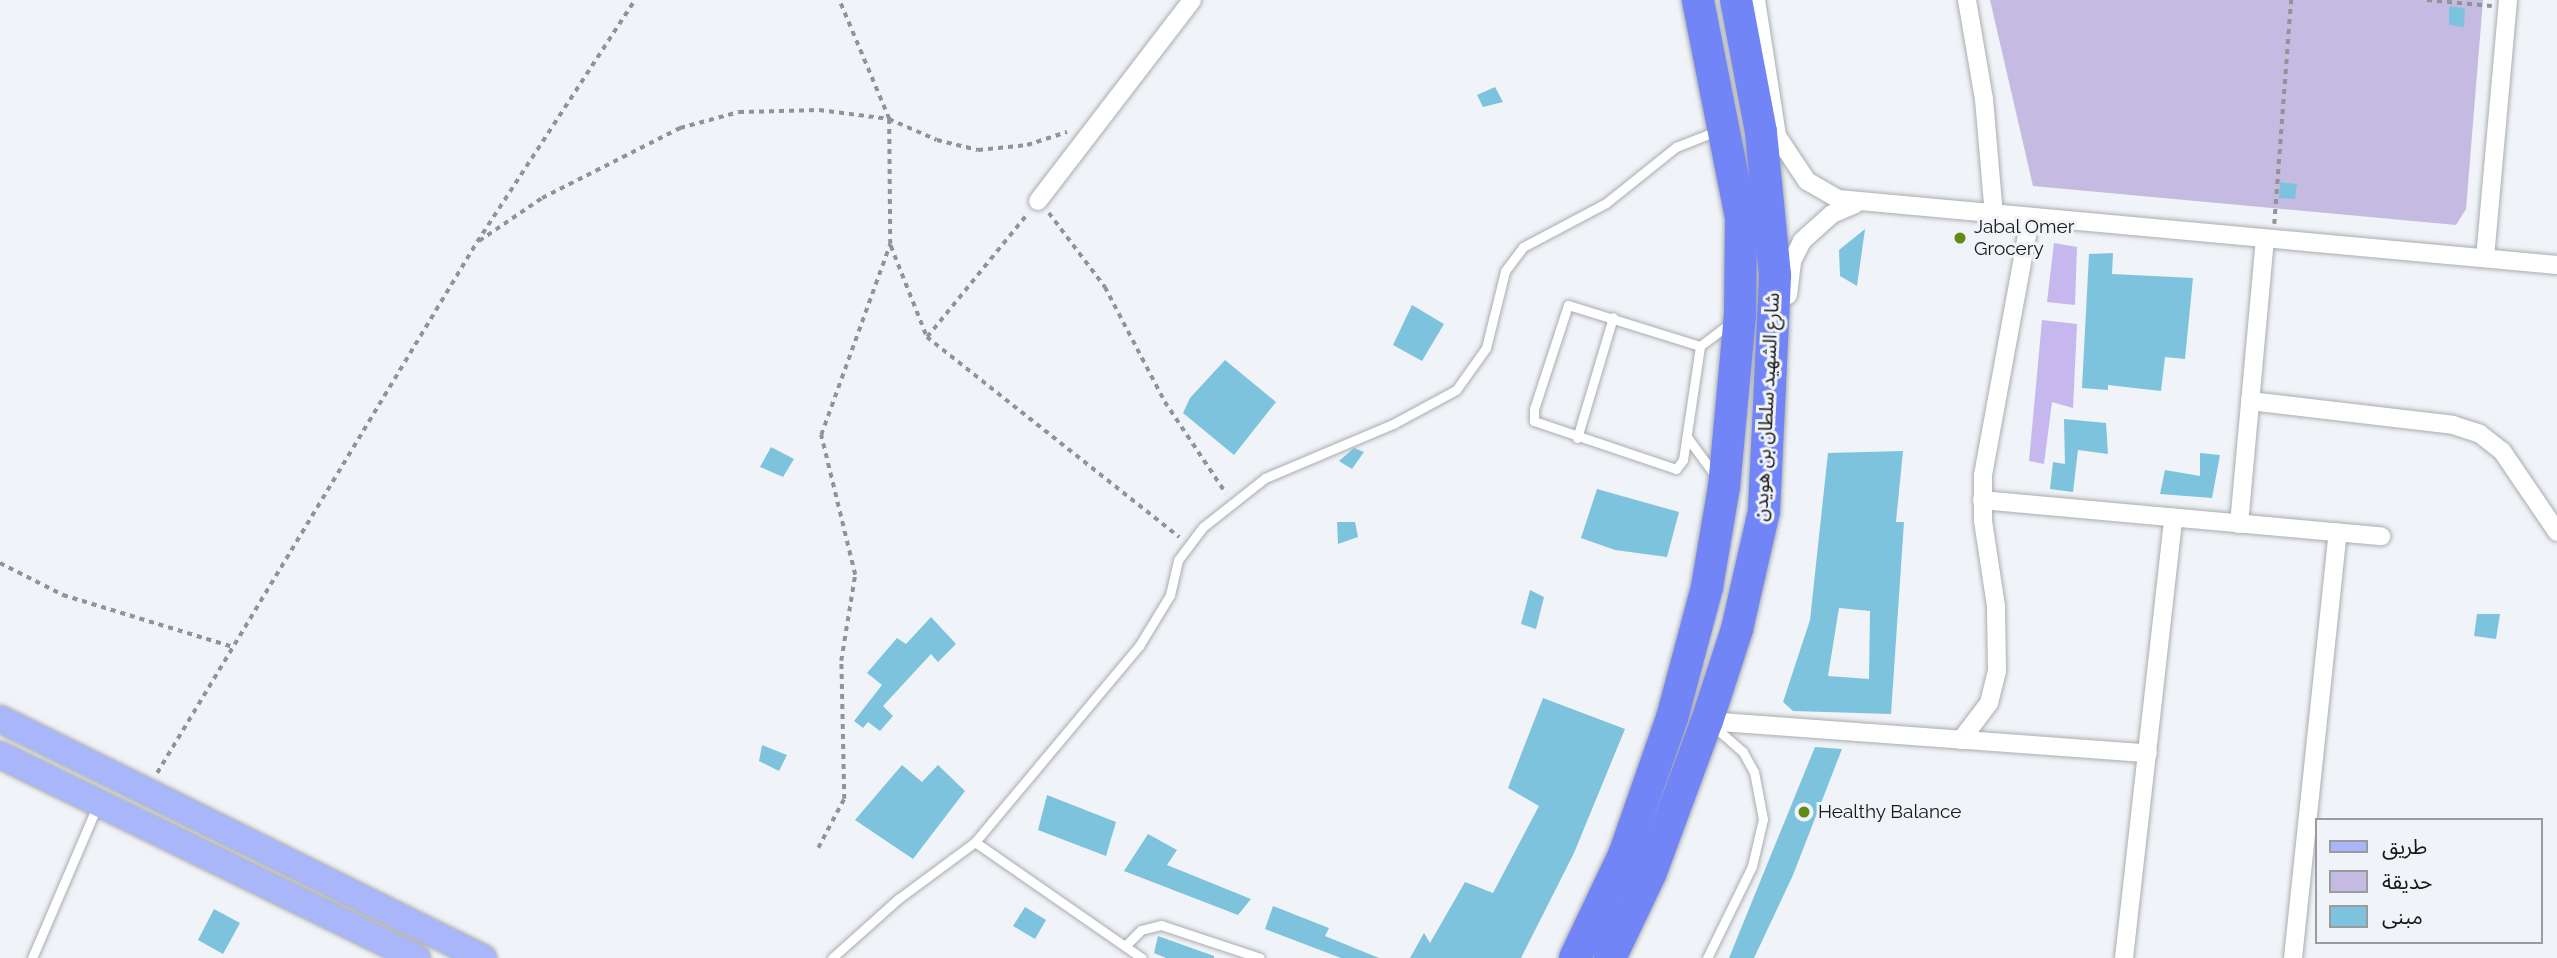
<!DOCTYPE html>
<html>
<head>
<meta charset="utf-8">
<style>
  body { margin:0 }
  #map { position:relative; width:2557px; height:958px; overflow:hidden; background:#f0f3f7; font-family:Raleway,"Noto Sans Arabic",sans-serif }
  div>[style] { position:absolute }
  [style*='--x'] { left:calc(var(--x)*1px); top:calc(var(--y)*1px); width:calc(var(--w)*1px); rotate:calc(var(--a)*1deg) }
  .green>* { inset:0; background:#c5bae1 }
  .forest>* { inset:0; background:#c7b7ef }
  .building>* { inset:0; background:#7ec3de }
  .path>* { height:3.5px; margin-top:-1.75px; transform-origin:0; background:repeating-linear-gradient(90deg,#919396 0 5px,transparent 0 10px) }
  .roads { filter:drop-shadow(0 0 2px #a9adb0) drop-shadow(0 0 2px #a9adb0) }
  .lane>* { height:9px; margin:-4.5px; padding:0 4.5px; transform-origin:4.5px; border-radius:4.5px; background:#fff }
  .street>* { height:18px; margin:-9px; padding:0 9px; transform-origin:9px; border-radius:9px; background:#fff }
  .primary>* { height:26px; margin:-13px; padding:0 13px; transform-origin:13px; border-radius:13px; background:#aab6fa }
  .highway>* { height:32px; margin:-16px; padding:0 16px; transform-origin:16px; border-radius:16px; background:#7285f7 }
  .dots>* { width:19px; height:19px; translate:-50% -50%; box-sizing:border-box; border:4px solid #f0f3f7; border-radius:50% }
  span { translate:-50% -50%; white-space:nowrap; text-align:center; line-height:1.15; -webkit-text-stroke:6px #f0f3f7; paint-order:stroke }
  .poi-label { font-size:19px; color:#161718 }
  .left { translate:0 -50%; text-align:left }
  .street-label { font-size:19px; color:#161718 }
  .legend { position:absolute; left:2315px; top:818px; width:228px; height:126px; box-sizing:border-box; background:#f0f3f7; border:2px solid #999b9e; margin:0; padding:9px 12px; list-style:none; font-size:21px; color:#161718 }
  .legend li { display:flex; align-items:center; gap:14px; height:35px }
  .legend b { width:35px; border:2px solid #999b9e }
</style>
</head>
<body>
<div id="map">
  <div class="green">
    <i style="clip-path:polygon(1990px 0,2483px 0,2466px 209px,2456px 225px,2033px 186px)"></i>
  </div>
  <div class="forest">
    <i style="clip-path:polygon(2054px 243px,2077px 247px,2075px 305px,2047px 302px)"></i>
    <i style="clip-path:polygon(2042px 320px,2077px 324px,2073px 408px,2052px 402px,2044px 464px,2029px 461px)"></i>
  </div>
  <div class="building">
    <i style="clip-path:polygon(2449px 6px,2465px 8px,2464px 27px,2449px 25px)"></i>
    <i style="clip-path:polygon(1495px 87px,1503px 102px,1483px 107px,1477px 95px)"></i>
    <i style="clip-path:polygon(2280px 182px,2297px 184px,2295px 199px,2279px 198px)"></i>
    <i style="clip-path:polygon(1865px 229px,1857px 286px,1840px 276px,1839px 250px)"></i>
    <i style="clip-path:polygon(2113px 253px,2112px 274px,2193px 278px,2185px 359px,2165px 357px,2161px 391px,2108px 385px,2108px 390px,2082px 388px,2089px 254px)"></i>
    <i style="clip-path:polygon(1412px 305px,1444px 324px,1422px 361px,1393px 345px)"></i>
    <i style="clip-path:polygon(1225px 360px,1276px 402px,1234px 455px,1183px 413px,1190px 398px)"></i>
    <i style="clip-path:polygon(2064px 419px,2106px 423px,2108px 454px,2078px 450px,2073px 492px,2050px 489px,2053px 462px,2065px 464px)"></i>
    <i style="clip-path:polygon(771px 447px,794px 459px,783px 477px,760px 467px)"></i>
    <i style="clip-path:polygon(1354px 448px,1364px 452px,1352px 469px,1339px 461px)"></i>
    <i style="clip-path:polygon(evenodd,1903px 451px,1896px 522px,1904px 522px,1891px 714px,1793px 711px,1783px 702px,1810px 620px,1828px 453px,1903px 451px,1839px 608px,1870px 611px,1869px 679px,1828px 676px,1839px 608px)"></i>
    <i style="clip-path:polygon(2200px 453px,2220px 455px,2212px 498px,2160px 494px,2165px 470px,2200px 476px)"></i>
    <i style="clip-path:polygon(1597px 489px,1679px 512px,1667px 557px,1615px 550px,1581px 538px)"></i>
    <i style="clip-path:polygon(1337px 522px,1355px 522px,1358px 537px,1338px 544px)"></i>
    <i style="clip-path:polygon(1530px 590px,1544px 597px,1536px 629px,1521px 624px)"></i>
    <i style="clip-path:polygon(2477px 614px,2500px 614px,2496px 639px,2474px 636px)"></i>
    <i style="clip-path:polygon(931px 617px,956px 644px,938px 662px,931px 654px,883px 706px,893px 716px,880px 731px,868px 722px,863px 728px,854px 721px,882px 685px,867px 673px,897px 638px,906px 644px)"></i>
    <i style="clip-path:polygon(1543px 698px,1625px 729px,1574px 853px,1521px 958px,1410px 958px,1424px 933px,1430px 943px,1465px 882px,1493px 893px,1539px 806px,1508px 788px)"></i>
    <i style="clip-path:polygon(762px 745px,787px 755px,779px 771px,759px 761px)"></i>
    <i style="clip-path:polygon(1815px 747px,1842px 749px,1793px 875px,1754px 958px,1729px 958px)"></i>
    <i style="clip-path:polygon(902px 765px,922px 782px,938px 765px,965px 791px,913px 859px,855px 820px)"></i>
    <i style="clip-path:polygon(1047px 795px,1116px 822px,1106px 856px,1038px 830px)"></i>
    <i style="clip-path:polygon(1148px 834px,1177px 850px,1167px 865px,1251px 899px,1238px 915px,1124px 871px)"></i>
    <i style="clip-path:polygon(1273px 906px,1329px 928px,1325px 936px,1379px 958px,1341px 958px,1265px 929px)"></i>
    <i style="clip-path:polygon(1025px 907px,1046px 920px,1035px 939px,1013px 926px)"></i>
    <i style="clip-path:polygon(214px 909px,240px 923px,223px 954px,198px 940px)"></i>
    <i style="clip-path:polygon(1158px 936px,1214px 956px,1214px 958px,1166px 958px,1154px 953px)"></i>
  </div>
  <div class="path">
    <i style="--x:2427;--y:0;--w:65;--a:5.3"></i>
    <i style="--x:1049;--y:213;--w:93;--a:52.9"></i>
    <i style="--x:1105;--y:287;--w:130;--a:62.4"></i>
    <i style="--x:1165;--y:402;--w:110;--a:56.2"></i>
    <i style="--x:2274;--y:224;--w:225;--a:-85.7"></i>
    <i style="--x:479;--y:241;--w:76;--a:-34.3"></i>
    <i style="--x:542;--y:198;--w:155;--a:-26.9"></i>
    <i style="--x:680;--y:128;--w:61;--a:-15.2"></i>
    <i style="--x:739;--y:112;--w:80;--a:-1.4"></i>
    <i style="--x:819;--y:110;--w:71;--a:7.3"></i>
    <i style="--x:889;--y:119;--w:52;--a:23.6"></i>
    <i style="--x:937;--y:140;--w:42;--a:13.7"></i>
    <i style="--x:978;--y:150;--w:49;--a:-5.8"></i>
    <i style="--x:1027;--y:145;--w:42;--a:-18"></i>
    <i style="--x:891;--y:246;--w:98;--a:68.4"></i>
    <i style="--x:927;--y:337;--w:322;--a:38.4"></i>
    <i style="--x:927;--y:337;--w:160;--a:-50.8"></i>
    <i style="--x:0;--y:563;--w:71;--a:26.9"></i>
    <i style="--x:63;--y:595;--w:178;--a:17"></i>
    <i style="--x:157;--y:773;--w:620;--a:-58.93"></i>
    <i style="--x:477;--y:242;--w:289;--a:-56.9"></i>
    <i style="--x:818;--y:848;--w:55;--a:-62"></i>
    <i style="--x:844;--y:799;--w:138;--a:-91.2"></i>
    <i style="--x:841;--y:661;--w:87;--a:-80.8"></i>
    <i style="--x:855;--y:575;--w:144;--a:-103.7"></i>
    <i style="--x:821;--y:435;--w:203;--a:-70.1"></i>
    <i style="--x:890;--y:244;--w:125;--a:-90.5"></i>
    <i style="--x:889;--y:119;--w:129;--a:-112.8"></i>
  </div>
  <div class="roads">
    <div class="lane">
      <i style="--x:1700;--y:346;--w:138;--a:-162.7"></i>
      <i style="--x:1568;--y:305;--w:109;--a:108.1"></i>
      <i style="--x:1534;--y:409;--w:12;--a:90"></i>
      <i style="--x:1534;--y:421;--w:150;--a:18.7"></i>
      <i style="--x:1676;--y:469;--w:11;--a:-52"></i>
      <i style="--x:1683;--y:460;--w:115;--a:-81.5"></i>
      <i style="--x:1700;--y:346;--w:40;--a:-37"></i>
      <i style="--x:1687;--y:437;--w:51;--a:53.8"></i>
      <i style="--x:1577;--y:438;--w:126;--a:-73.4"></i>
      <i style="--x:975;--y:842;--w:203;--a:34.8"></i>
      <i style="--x:1125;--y:946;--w:23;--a:-45"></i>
      <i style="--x:1141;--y:930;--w:21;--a:-14"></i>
      <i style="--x:1161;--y:925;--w:104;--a:18.4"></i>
      <i style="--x:32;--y:958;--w:168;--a:-66.8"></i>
      <i style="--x:832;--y:958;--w:89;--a:-41.8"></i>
      <i style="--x:898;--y:899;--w:96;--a:-36.5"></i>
      <i style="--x:975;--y:842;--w:256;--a:-50.1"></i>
      <i style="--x:1139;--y:646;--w:60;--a:-58.7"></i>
      <i style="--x:1170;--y:595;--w:36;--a:-77"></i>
      <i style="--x:1178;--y:560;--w:41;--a:-52.9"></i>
      <i style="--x:1203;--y:527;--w:79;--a:-38.3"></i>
      <i style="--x:1265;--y:478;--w:139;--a:-22.9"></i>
      <i style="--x:1393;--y:424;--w:72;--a:-28.4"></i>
      <i style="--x:1456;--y:390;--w:52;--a:-54.5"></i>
      <i style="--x:1486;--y:348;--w:79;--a:-76.1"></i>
      <i style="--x:1505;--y:271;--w:30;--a:-53"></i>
      <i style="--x:1523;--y:247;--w:94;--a:-27.9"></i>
      <i style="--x:1606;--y:203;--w:90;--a:-38.7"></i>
      <i style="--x:1676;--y:147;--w:46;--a:-21.6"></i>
      <i style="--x:1707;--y:958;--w:102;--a:-63.9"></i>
      <i style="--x:1752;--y:866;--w:48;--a:-76.8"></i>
      <i style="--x:1763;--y:819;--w:48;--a:-100.8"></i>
      <i style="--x:1754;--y:772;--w:23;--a:-119"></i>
      <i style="--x:1743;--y:752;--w:43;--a:-138.8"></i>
    </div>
    <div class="street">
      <i style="--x:1756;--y:0;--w:138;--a:81.2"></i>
      <i style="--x:1777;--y:136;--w:54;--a:56.3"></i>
      <i style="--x:1807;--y:181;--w:36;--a:30"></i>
      <i style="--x:1838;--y:199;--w:722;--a:5.24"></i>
      <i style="--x:1967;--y:0;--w:100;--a:80.3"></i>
      <i style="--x:1984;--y:99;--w:117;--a:85.1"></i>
      <i style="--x:1038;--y:201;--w:253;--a:-52.5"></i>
      <i style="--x:2485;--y:258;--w:259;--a:-84.9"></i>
      <i style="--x:1788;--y:295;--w:34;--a:-83"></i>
      <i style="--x:1792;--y:261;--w:22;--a:-63"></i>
      <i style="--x:1802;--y:241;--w:40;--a:-42"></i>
      <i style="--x:1832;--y:214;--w:25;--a:-23"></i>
      <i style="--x:2250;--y:401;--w:204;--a:6.7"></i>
      <i style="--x:2453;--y:425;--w:28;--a:18"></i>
      <i style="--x:2480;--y:434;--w:28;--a:38"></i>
      <i style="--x:2502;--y:451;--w:98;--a:55.8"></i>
      <i style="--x:1982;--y:500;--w:401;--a:5.2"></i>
      <i style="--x:2239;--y:524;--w:286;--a:-84.8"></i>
      <i style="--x:1707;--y:721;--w:442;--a:4.2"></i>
      <i style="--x:1961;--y:740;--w:46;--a:-52.9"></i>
      <i style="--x:1989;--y:703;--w:33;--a:-76"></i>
      <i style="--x:1997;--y:671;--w:65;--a:-90.9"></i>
      <i style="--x:1996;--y:606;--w:86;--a:-98.7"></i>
      <i style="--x:1983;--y:521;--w:46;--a:-90"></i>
      <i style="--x:1983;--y:475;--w:260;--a:-79.6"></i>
      <i style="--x:2124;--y:958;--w:443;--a:-83.6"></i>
      <i style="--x:2293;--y:958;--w:428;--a:-84"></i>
    </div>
    <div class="primary">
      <i style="--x:0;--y:719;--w:539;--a:26.33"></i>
      <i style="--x:0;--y:755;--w:464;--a:26"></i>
    </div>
    <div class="highway">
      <i style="--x:1575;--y:958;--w:114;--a:-64.6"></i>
      <i style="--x:1624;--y:855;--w:145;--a:-70.7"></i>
      <i style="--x:1672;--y:718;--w:136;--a:-75"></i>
      <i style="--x:1707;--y:587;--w:101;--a:-80.4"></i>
      <i style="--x:1724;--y:487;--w:172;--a:-84.7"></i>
      <i style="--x:1740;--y:316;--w:98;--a:-89.4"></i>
      <i style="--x:1741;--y:218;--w:222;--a:-101.2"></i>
      <i style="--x:1610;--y:958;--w:95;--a:-64.5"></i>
      <i style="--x:1651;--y:872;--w:161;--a:-69.7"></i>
      <i style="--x:1707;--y:721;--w:97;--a:-71.9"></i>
      <i style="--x:1737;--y:629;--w:121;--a:-77.1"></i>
      <i style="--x:1764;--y:511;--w:236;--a:-87.3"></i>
      <i style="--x:1775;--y:275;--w:144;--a:-95.6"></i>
      <i style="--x:1761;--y:132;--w:134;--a:-100.7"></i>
    </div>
  </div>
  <div class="dots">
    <i style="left:1960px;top:238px;background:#628a14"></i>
    <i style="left:1804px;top:812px;background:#628a14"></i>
  </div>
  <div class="poi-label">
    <span class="left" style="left:1974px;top:238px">Jabal Omer<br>Grocery</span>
    <span class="left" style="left:1818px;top:812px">Healthy Balance</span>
  </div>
  <div class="street-label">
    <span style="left:1767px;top:407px;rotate:-87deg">شارع الشهيد سلطان بن هويدن</span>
  </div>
  <ul class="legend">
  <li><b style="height:9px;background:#aab6fa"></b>طريق</li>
  <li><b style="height:19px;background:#c5bae1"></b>حديقة</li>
  <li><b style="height:19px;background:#7ec3de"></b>مبنى</li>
  </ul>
</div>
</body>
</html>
